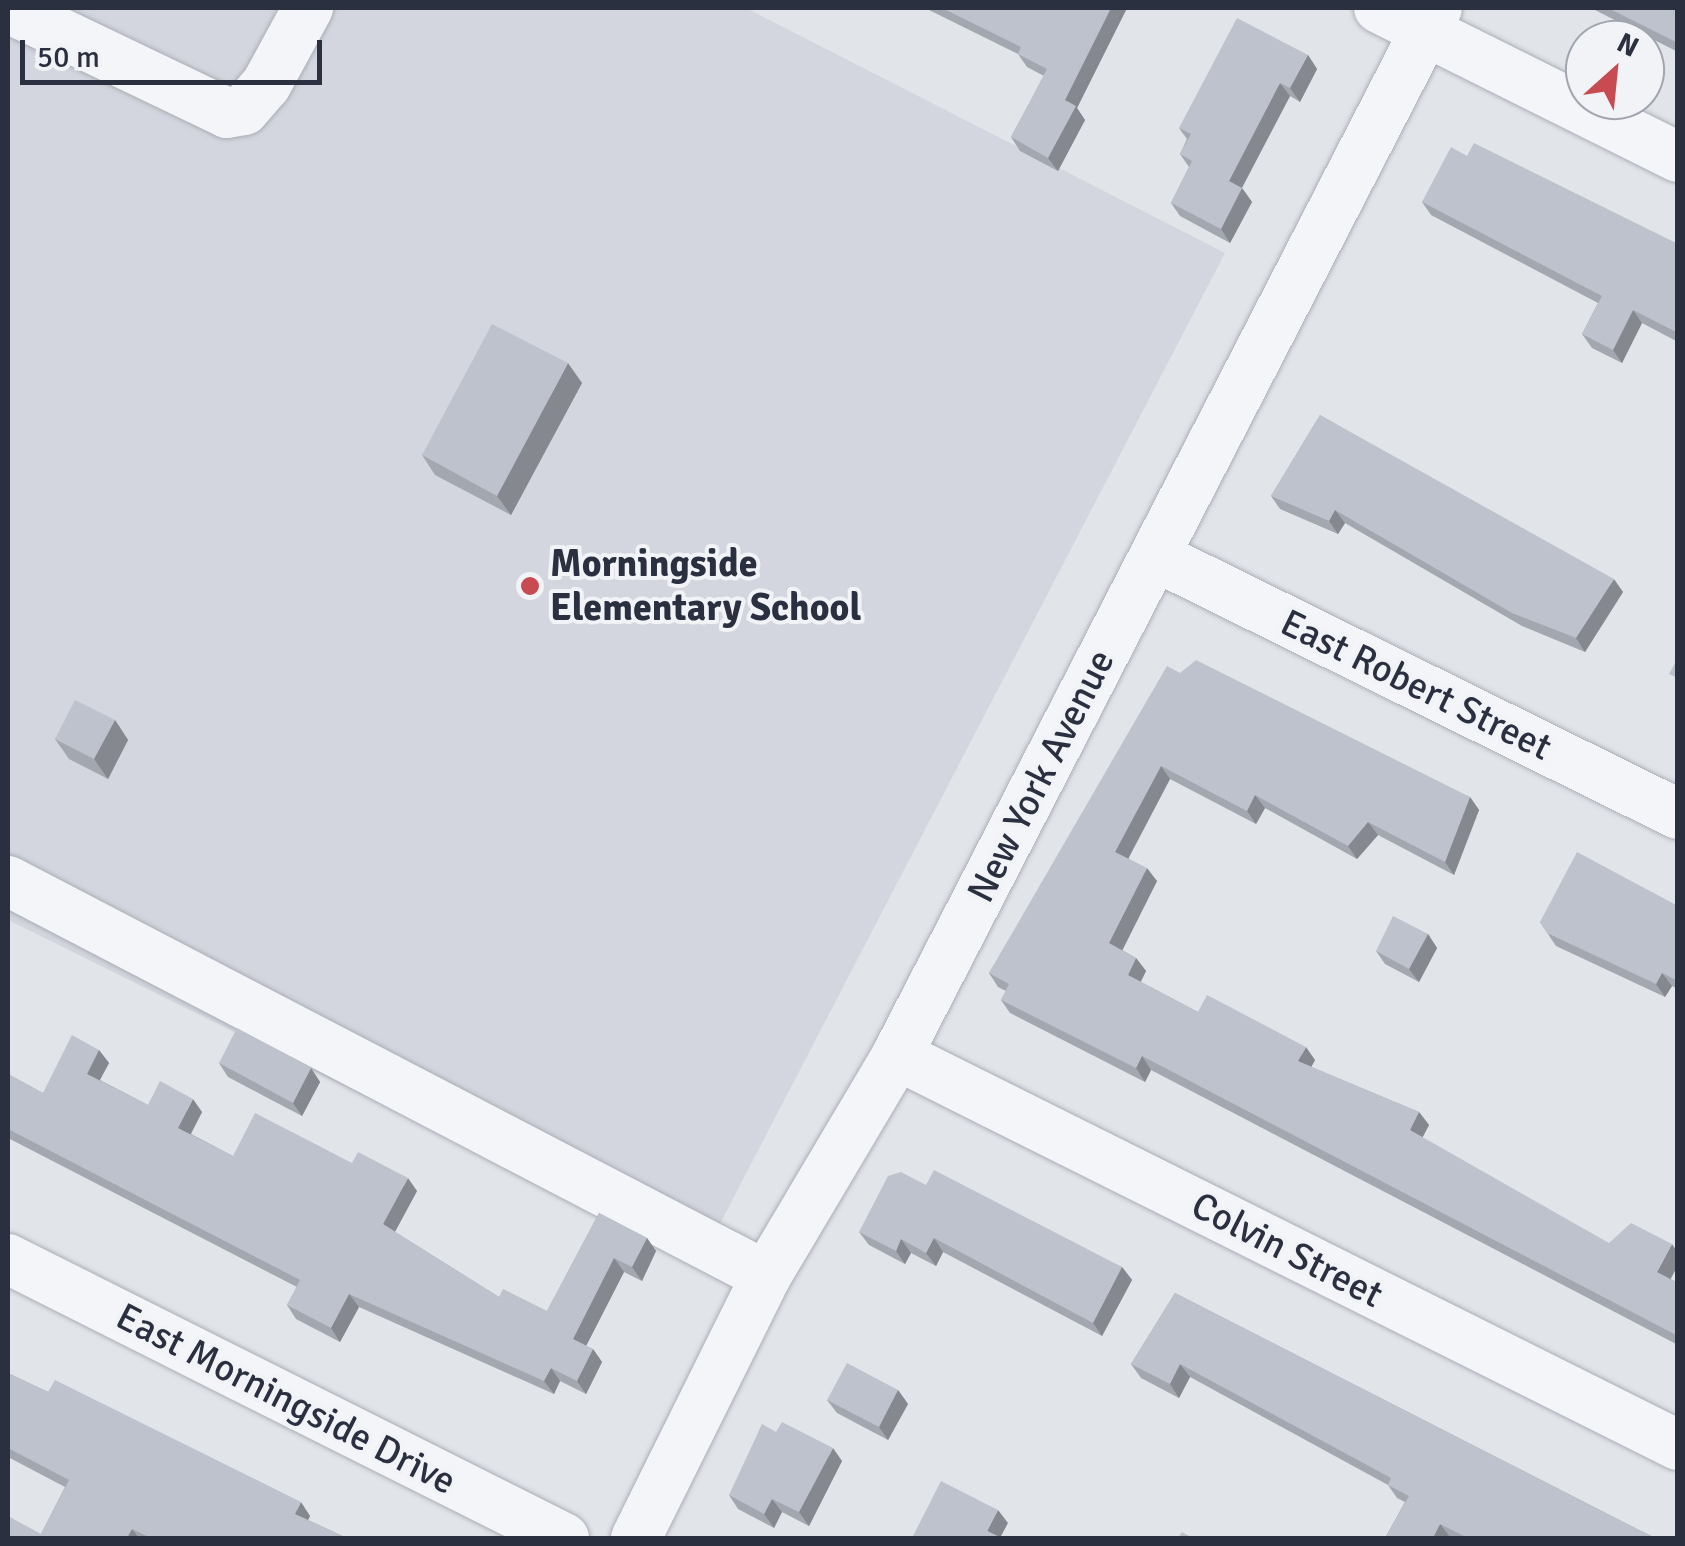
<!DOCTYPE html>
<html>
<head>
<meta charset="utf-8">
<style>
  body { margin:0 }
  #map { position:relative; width:1685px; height:1546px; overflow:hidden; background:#e1e4e9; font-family:Signika,sans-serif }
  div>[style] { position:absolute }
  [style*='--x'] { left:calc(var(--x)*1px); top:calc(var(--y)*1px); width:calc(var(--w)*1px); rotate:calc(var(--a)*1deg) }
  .built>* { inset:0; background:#d3d6de }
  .roads { filter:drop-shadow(0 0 2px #aaaeb6) drop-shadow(0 0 2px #aaaeb6) }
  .minor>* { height:50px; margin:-25px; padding:0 25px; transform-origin:25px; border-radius:25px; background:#f4f5f8 }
  .wall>* { inset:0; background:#a3a7af }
  .shaded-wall>* { inset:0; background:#85888f }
  .building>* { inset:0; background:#bec2cc }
  .dots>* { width:28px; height:28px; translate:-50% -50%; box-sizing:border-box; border:5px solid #f1f3f7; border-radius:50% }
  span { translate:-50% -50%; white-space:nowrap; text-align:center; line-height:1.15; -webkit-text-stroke:8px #f1f3f7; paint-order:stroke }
  .poi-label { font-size:38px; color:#2a3040; font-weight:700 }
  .left { translate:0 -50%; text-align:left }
  .street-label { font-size:38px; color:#2a3040 }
  .frame { position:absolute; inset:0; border:10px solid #2a3040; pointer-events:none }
  .north { position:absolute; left:1565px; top:20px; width:100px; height:100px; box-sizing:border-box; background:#f1f3f7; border:2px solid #a1a5ae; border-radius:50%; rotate:27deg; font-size:28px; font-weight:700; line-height:40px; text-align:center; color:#2a3040 }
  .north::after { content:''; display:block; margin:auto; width:35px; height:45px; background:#c94b52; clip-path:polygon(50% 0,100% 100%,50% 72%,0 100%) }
  .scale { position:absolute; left:20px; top:40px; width:302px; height:45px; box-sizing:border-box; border:5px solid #2a3040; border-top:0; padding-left:12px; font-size:30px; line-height:35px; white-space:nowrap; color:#2a3040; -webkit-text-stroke:8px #f1f3f7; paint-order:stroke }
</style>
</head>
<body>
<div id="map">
  <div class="built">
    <i style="clip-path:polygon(8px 8px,746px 8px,1225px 253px,700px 1262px,8px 920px)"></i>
  </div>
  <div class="roads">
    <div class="minor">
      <i style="--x:8;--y:8;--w:243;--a:25.6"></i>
      <i style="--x:227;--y:113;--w:17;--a:-10"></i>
      <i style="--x:244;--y:110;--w:33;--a:-49"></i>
      <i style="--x:266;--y:85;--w:88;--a:-61.4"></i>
      <i style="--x:1379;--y:8;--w:334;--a:26.5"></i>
      <i style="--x:1155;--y:556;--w:583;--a:26.26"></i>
      <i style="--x:8;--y:881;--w:855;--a:27.52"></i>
      <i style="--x:897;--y:1055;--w:873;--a:26.54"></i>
      <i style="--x:8;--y:1259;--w:622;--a:26.65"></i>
      <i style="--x:636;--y:1538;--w:292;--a:-63.6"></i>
      <i style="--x:766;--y:1276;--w:257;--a:-59.3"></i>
      <i style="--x:897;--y:1055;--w:1178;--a:-62.72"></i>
    </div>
  </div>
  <div class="wall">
    <i style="clip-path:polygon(925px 8px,1127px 8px,1077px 108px,1085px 120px,1058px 171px,1020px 151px,1011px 137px,1044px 76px,1027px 67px,1018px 54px)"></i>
    <i style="clip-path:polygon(1591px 8px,1678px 8px,1678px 52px)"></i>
    <i style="clip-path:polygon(1308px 55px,1317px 69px,1300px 102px,1290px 96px,1242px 188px,1252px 202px,1230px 243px,1180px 216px,1171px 203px,1189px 167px,1180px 154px,1187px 139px,1179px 128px)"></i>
    <i style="clip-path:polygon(1467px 156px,1678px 244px,1678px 342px,1642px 323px,1622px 363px,1592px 348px,1582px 334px,1598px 303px,1431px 215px,1422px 202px)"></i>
    <i style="clip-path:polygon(582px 383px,511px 515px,435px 475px,422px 455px)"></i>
    <i style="clip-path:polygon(1320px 415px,1623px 592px,1585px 652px,1522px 626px,1345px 523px,1338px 534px,1280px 509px,1271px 496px)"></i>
    <i style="clip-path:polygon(1180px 673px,1470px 797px,1479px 810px,1454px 875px,1378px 835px,1357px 859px,1265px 808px,1256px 824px,1170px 779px,1128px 858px,1157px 881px,1122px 950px,1136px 958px,1146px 971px,1141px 982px,1198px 1012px,1315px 1060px,1311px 1067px,1419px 1112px,1429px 1125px,1422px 1138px,1678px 1283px,1678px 1345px,1151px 1070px,1145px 1082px,1010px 1013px,1001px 1000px,1006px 991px,998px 987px,989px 973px)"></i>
    <i style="clip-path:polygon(115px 720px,128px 740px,108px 779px,69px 759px,55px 739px)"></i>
    <i style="clip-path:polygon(1678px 906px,1678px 989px,1672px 986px,1665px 997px,1556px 946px,1540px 922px)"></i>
    <i style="clip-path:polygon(1428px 934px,1437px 948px,1419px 982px,1385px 964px,1376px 951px)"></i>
    <i style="clip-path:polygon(99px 1050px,109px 1063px,100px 1080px,148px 1105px,202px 1112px,191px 1134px,233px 1156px,352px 1163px,417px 1191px,395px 1232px,499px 1297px,547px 1311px,599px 1213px,647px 1238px,656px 1251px,642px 1281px,624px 1272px,586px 1346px,593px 1349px,602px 1362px,586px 1394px,560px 1381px,554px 1394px,359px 1307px,340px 1342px,296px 1319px,287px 1305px,297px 1287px,8px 1138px,8px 1074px,43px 1093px)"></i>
    <i style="clip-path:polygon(219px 1063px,311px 1068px,320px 1082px,302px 1116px,228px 1077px)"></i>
    <i style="clip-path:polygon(926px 1185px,1122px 1267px,1132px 1280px,1102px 1336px,943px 1252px,936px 1266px,911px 1253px,905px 1264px,869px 1245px,859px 1232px)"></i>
    <i style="clip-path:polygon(1175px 1293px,1655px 1538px,1385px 1538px,1405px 1502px,1397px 1498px,1388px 1485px,1190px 1377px,1179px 1398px,1141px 1378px,1131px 1364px)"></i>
    <i style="clip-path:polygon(8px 1373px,310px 1516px,308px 1520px,347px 1538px,8px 1538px,41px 1534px,65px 1487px,8px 1457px)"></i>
    <i style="clip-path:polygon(898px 1390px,908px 1404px,888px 1440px,837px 1413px,827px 1400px)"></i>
    <i style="clip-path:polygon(776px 1432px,842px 1461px,809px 1526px,782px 1512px,774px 1528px,738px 1509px,729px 1495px)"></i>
  </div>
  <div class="shaded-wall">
    <i style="clip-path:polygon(1111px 8px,1127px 8px,1077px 108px,1085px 120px,1058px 171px,1048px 158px,1065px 100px)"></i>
    <i style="clip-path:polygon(1308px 55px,1317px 69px,1300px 102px,1290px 88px)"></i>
    <i style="clip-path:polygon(1280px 83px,1290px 96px,1238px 195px,1229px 181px)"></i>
    <i style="clip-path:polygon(1242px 188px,1252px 202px,1230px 243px,1221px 229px)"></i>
    <i style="clip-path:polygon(1633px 310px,1642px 323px,1622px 363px,1613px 350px)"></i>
    <i style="clip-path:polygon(568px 363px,582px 383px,511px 515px,497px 496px)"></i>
    <i style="clip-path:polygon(1335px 510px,1345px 523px,1338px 534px,1329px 521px)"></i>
    <i style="clip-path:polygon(1614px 579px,1623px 592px,1585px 652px,1576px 638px)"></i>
    <i style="clip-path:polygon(115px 720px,128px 740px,108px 779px,94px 759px)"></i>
    <i style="clip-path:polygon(1161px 766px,1170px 779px,1125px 865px,1115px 852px)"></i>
    <i style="clip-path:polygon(1255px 795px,1265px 808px,1256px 824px,1247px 811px)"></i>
    <i style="clip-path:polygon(1470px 797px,1479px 810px,1454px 875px,1445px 862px)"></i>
    <i style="clip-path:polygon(1368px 822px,1378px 835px,1357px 859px,1348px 846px)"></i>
    <i style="clip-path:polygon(1147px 868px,1157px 881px,1119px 957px,1109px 943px)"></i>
    <i style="clip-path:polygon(1428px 934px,1437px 948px,1419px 982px,1409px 969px)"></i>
    <i style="clip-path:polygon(1136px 958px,1146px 971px,1137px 988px,1128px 975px)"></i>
    <i style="clip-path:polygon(1662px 973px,1672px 986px,1665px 997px,1656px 984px)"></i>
    <i style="clip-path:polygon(1306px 1047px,1315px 1060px,1307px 1075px,1298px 1061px)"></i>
    <i style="clip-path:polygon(99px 1050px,109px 1063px,96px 1087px,87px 1074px)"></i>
    <i style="clip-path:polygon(1142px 1056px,1151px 1070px,1145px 1082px,1136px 1068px)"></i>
    <i style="clip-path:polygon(311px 1068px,320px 1082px,302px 1116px,293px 1103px)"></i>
    <i style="clip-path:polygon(193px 1099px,202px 1112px,187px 1141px,178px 1128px)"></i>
    <i style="clip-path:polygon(1419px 1112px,1429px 1125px,1419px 1144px,1410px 1130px)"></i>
    <i style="clip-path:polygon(408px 1178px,417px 1191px,392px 1237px,383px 1224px)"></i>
    <i style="clip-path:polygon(647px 1238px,656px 1251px,642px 1281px,632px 1267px)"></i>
    <i style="clip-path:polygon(934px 1238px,943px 1252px,936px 1266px,926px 1253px)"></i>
    <i style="clip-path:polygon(901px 1239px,911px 1253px,905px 1264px,896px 1251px)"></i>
    <i style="clip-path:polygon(1672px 1244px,1678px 1253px,1678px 1265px,1667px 1286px,1657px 1272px)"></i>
    <i style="clip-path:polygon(614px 1258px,624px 1272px,583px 1352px,573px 1339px)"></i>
    <i style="clip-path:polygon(1122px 1267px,1132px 1280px,1102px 1336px,1093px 1323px)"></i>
    <i style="clip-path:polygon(349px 1294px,359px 1307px,340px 1342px,331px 1328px)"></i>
    <i style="clip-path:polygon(593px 1349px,602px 1362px,586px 1394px,577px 1381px)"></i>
    <i style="clip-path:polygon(1180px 1364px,1190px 1377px,1179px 1398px,1170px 1384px)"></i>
    <i style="clip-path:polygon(551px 1368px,560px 1381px,554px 1394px,544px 1381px)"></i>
    <i style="clip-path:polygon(898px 1390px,908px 1404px,888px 1440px,879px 1427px)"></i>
    <i style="clip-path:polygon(833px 1448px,842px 1461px,809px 1526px,799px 1512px)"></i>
    <i style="clip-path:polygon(772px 1499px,782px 1512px,774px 1528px,764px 1514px)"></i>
    <i style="clip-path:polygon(301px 1502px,310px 1516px,304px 1528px,295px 1514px)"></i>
    <i style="clip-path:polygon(998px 1510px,1008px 1523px,1000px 1538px,987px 1531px)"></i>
    <i style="clip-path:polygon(1440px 1524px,1450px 1537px,1449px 1538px,1433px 1538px)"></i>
    <i style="clip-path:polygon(132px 1529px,139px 1538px,127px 1538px)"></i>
  </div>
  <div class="building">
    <i style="clip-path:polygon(942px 8px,1111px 8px,1065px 100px,1076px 106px,1048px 158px,1011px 137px,1047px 69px,1018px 54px,1021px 47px)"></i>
    <i style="clip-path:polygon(1608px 8px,1678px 8px,1678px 43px)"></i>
    <i style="clip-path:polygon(1237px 18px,1308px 55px,1290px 88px,1280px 83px,1229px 181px,1242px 188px,1221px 229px,1171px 203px,1192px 161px,1180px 154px,1191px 134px,1179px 128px)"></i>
    <i style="clip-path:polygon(1474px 143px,1678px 244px,1678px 333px,1633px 310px,1613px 350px,1582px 334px,1602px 296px,1422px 202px,1451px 147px,1467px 156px)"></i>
    <i style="clip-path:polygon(492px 324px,568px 363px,497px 496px,422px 455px)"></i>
    <i style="clip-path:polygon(1320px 415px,1614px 579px,1576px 638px,1512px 613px,1335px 510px,1329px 521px,1271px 496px)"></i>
    <i style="clip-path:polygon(1678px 658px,1678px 678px,1669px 674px)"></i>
    <i style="clip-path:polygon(1196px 660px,1470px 797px,1445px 862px,1368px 822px,1348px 846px,1255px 795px,1247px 811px,1161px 766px,1115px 852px,1147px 868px,1109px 943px,1136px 958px,1128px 975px,1198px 1012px,1207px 995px,1306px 1047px,1298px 1061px,1419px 1112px,1410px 1130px,1609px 1243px,1631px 1223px,1672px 1244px,1657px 1272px,1678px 1283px,1678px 1336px,1142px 1056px,1136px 1068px,1001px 1000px,1009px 984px,989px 973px,1167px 666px,1180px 673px)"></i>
    <i style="clip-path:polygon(75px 700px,115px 720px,94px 759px,55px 739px)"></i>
    <i style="clip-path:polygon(1577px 852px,1678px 906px,1678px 981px,1662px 973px,1656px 984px,1547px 933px,1540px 922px)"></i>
    <i style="clip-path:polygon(1393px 916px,1428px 934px,1409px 969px,1376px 951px)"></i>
    <i style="clip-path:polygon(237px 1028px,311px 1068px,293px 1103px,219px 1063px)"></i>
    <i style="clip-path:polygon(72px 1035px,99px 1050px,87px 1074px,148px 1105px,160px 1081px,193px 1099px,178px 1128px,233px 1156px,255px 1113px,352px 1163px,358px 1152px,408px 1178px,383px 1224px,499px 1297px,503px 1289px,547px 1311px,599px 1213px,647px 1238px,632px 1267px,614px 1258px,573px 1339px,593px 1349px,577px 1381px,551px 1368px,544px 1381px,349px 1294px,331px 1328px,287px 1305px,300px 1280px,8px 1129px,8px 1074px,43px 1093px)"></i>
    <i style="clip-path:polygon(934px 1170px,1122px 1267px,1093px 1323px,934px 1238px,926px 1253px,901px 1239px,896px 1251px,859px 1232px,888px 1176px,901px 1172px,926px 1185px)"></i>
    <i style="clip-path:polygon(1175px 1293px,1655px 1538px,1468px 1538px,1440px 1524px,1433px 1538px,1385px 1538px,1409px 1496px,1388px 1485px,1391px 1478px,1180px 1364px,1170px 1384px,1131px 1364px)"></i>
    <i style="clip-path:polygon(847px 1363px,898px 1390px,879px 1427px,827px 1400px)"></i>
    <i style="clip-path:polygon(8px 1373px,48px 1392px,55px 1380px,301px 1502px,295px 1514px,347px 1538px,151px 1538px,132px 1529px,127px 1538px,8px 1538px,8px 1516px,41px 1534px,69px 1480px,8px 1448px)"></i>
    <i style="clip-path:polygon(782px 1422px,833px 1448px,799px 1512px,772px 1499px,764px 1514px,729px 1495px,762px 1424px,776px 1432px)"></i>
    <i style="clip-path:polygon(941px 1481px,998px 1510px,987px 1531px,1002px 1538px,912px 1538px)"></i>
    <i style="clip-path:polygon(1182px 1532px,1193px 1538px,1178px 1538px)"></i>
  </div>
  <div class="dots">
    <i style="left:530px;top:586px;background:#c94b52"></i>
  </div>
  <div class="poi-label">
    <span class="left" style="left:550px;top:586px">Morningside<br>Elementary School</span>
  </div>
  <div class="street-label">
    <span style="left:1416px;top:685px;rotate:26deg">East Robert Street</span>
    <span style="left:1041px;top:776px;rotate:-63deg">New York Avenue</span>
    <span style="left:1287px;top:1250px;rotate:27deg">Colvin Street</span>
    <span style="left:286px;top:1399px;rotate:27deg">East Morningside Drive</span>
  </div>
  <div class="frame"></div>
  <div class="north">N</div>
  <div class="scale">50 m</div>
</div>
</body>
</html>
